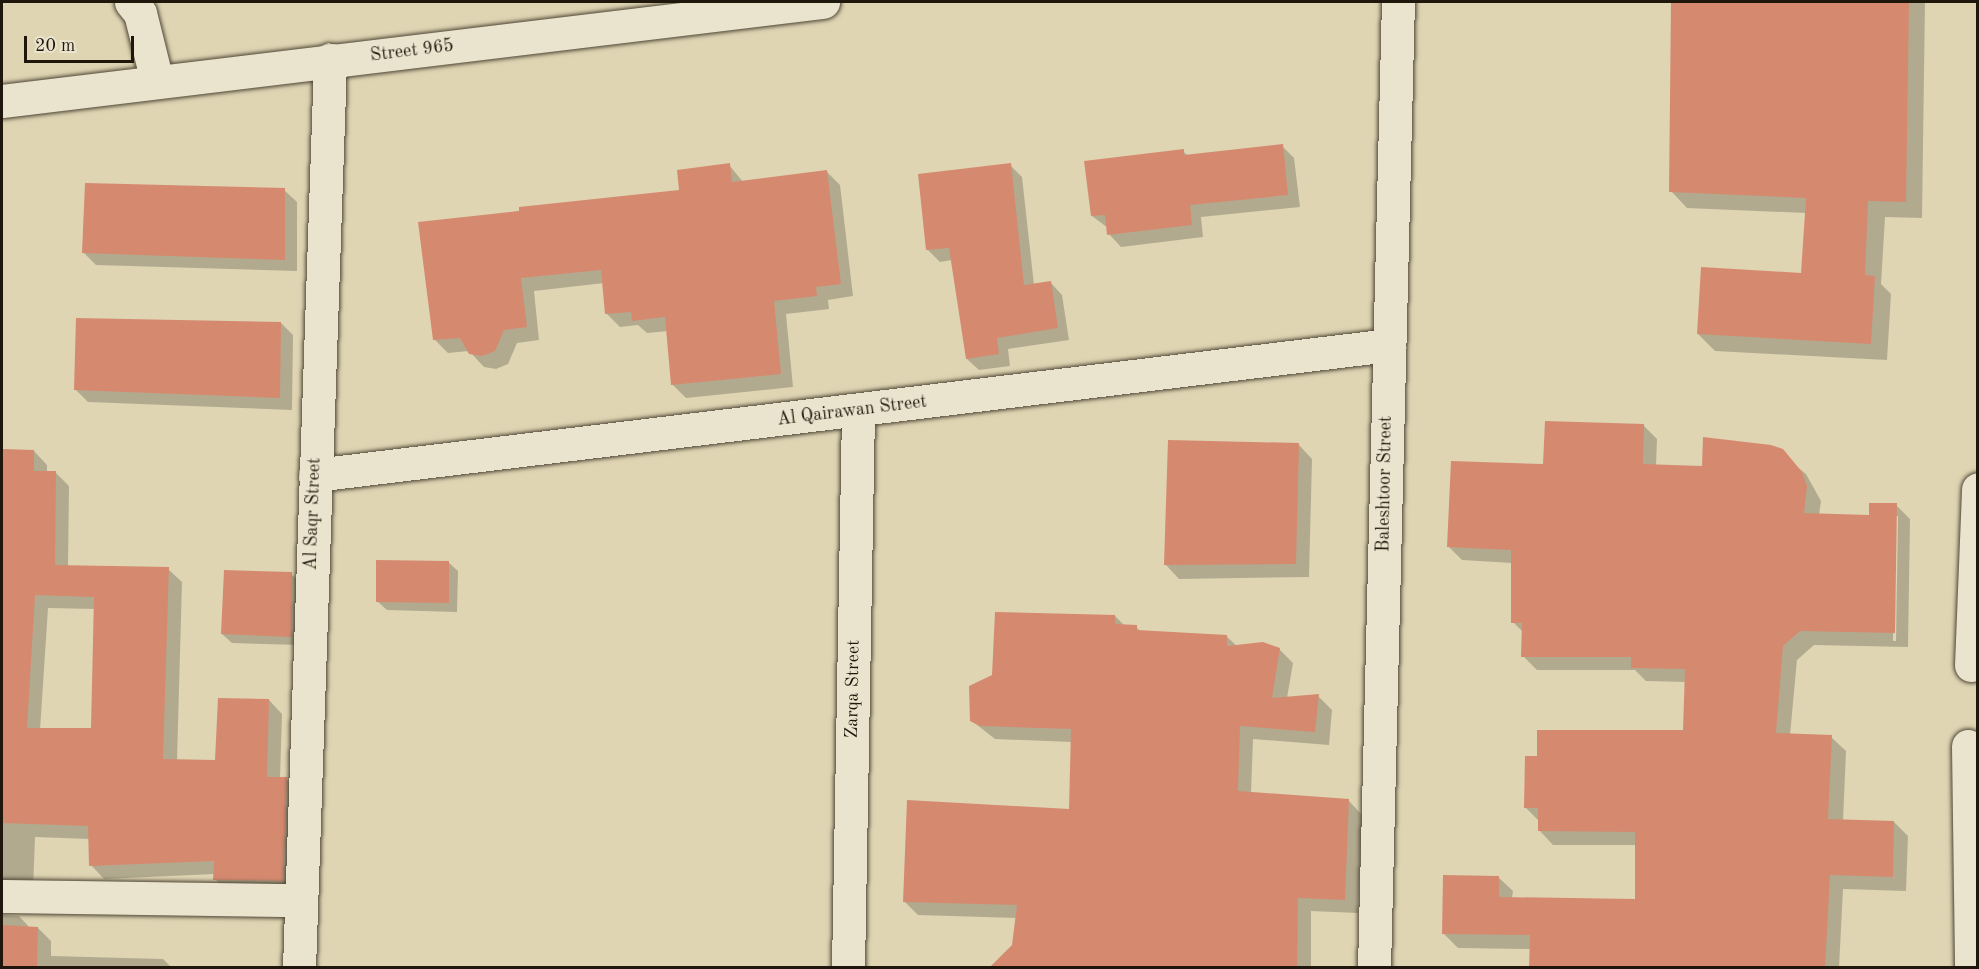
<!DOCTYPE html>
<html>
<head>
<meta charset="utf-8">
<style>
  body { margin:0 }
  #map { position:relative; width:1979px; height:969px; overflow:hidden; background:#dfd5b3; font-family:"Old Standard TT",serif }
  div>[style] { position:absolute }
  [style*='--x'] { left:calc(var(--x)*1px); top:calc(var(--y)*1px); width:calc(var(--w)*1px); rotate:calc(var(--a)*1deg) }
  .shadow>* { inset:0; background:#0003 }
  .building>* { inset:0; background:#d58a70 }
  .roads { filter:drop-shadow(0 0 2px #4f4636) drop-shadow(0 0 2px #4f4636) }
  .minor>* { height:33px; margin:-16.5px; padding:0 16.5px; transform-origin:16.5px; border-radius:16.5px; background:#eae4ce }
  span { translate:-50% -50%; white-space:nowrap; text-align:center; line-height:1.15; -webkit-text-stroke:6px #eae4ce; paint-order:stroke }
  .street-label { font-size:18px; color:#1f170c }
  .frame { position:absolute; inset:0; border:3px solid #1f170c; pointer-events:none }
  .scale { position:absolute; left:24px; top:36px; width:110px; height:27px; box-sizing:border-box; border:3px solid #1f170c; border-top:0; padding-left:8px; font-size:18px; line-height:21px; white-space:nowrap; color:#1f170c; -webkit-text-stroke:4px #eae4ce; paint-order:stroke }
</style>
</head>
<body>
<div id="map">
  <div class="shadow">
    <i style="clip-path:polygon(1672px 2px,1925px 2px,1922px 218px,1885px 217px,1881px 284px,1891px 294px,1887px 360px,1715px 351px,1698px 334px,1802px 275px,1806px 213px,1687px 208px,1671px 191px)"></i>
    <i style="clip-path:polygon(1282px 146px,1294px 158px,1300px 207px,1201px 217px,1203px 237px,1121px 247px,1109px 234px,1108px 228px,1092px 216px,1183px 151px,1188px 156px)"></i>
    <i style="clip-path:polygon(729px 165px,743px 182px,827px 172px,840px 185px,853px 296px,828px 300px,829px 309px,786px 314px,793px 387px,686px 398px,673px 385px,668px 331px,647px 333px,638px 325px,620px 327px,607px 314px,604px 283px,534px 291px,539px 340px,517px 343px,508px 364px,496px 369px,484px 367px,469px 351px,448px 353px,435px 340px,419px 224px,681px 191px)"></i>
    <i style="clip-path:polygon(1010px 165px,1022px 177px,1034px 285px,1051px 283px,1062px 295px,1069px 340px,1008px 349px,1010px 366px,979px 370px,967px 359px,952px 260px,940px 262px,928px 250px)"></i>
    <i style="clip-path:polygon(284px 190px,297px 202px,297px 271px,96px 265px,84px 253px)"></i>
    <i style="clip-path:polygon(281px 323px,293px 335px,292px 410px,88px 402px,75px 389px)"></i>
    <i style="clip-path:polygon(evenodd,1643px 425px,1657px 439px,1656px 466px,1703px 467px,1705px 439px,1771px 446px,1806px 474px,1821px 501px,1819px 515px,1870px 516px,1896px 505px,1910px 519px,1908px 647px,1814px 645px,1797px 660px,1790px 735px,1831px 737px,1846px 751px,1843px 821px,1894px 822px,1908px 836px,1906px 891px,1843px 889px,1839px 968px,1531px 968px,1531px 949px,1458px 948px,1444px 934px,1498px 877px,1513px 891px,1512px 898px,1637px 900px,1637px 845px,1553px 845px,1539px 830px,1539px 821px,1526px 808px,1685px 731px,1686px 682px,1646px 681px,1635px 670px,1537px 670px,1523px 656px,1523px 632px,1513px 622px,1512px 563px,1462px 560px,1448px 546px,1545px 466px,1643px 425px,1895px 516px,1898px 516px,1896px 641px,1893px 641px,1895px 516px)"></i>
    <i style="clip-path:polygon(1299px 445px,1312px 459px,1309px 577px,1179px 579px,1166px 565px)"></i>
    <i style="clip-path:polygon(evenodd,2px 451px,34px 451px,47px 465px,47px 472px,55px 472px,69px 486px,68px 567px,168px 569px,182px 582px,177px 761px,216px 762px,269px 700px,282px 714px,280px 779px,286px 779px,300px 792px,296px 894px,228px 893px,215px 879px,215px 874px,104px 879px,91px 865px,90px 839px,35px 837px,33px 890px,2px 900px,2px 451px,48px 608px,95px 609px,92px 730px,40px 730px,48px 608px)"></i>
    <i style="clip-path:polygon(448px 562px,458px 571px,457px 612px,387px 610px,377px 601px)"></i>
    <i style="clip-path:polygon(291px 574px,301px 583px,300px 645px,232px 643px,222px 634px)"></i>
    <i style="clip-path:polygon(1115px 616px,1125px 626px,1136px 627px,1141px 632px,1226px 636px,1237px 646px,1279px 649px,1293px 663px,1287px 698px,1318px 696px,1332px 710px,1329px 745px,1253px 739px,1251px 794px,1349px 801px,1362px 815px,1358px 913px,1311px 911px,1311px 968px,1002px 968px,1014px 946px,1017px 918px,918px 915px,904px 901px,1070px 811px,1072px 742px,995px 739px,972px 721px)"></i>
    <i style="clip-path:polygon(2px 915px,19px 916px,30px 928px,38px 928px,51px 941px,51px 956px,163px 959px,172px 968px,2px 968px)"></i>
  </div>
  <div class="building">
    <i style="clip-path:polygon(1671px 2px,1909px 2px,1906px 202px,1868px 201px,1865px 275px,1875px 276px,1871px 344px,1697px 334px,1701px 267px,1801px 273px,1806px 198px,1669px 192px)"></i>
    <i style="clip-path:polygon(1283px 144px,1288px 195px,1190px 205px,1192px 225px,1107px 235px,1105px 215px,1091px 216px,1084px 161px,1184px 149px,1184px 155px)"></i>
    <i style="clip-path:polygon(730px 163px,732px 182px,827px 170px,841px 284px,816px 287px,817px 296px,774px 301px,781px 374px,671px 385px,665px 317px,632px 321px,631px 312px,605px 314px,601px 270px,521px 278px,527px 327px,504px 330px,495px 351px,482px 356px,469px 354px,460px 338px,433px 340px,418px 222px,519px 211px,519px 207px,679px 190px,677px 170px)"></i>
    <i style="clip-path:polygon(1011px 163px,1024px 285px,1051px 281px,1058px 328px,997px 338px,999px 354px,966px 359px,949px 248px,926px 250px,918px 174px)"></i>
    <i style="clip-path:polygon(85px 183px,285px 188px,285px 260px,82px 253px)"></i>
    <i style="clip-path:polygon(76px 318px,281px 322px,280px 398px,74px 390px)"></i>
    <i style="clip-path:polygon(1545px 421px,1644px 424px,1643px 464px,1702px 466px,1703px 437px,1771px 445px,1783px 449px,1802px 472px,1807px 486px,1804px 513px,1869px 515px,1869px 503px,1897px 503px,1895px 633px,1800px 631px,1783px 646px,1776px 733px,1832px 735px,1828px 819px,1894px 821px,1893px 877px,1830px 875px,1825px 968px,1529px 968px,1530px 935px,1442px 934px,1443px 875px,1499px 876px,1499px 897px,1635px 899px,1635px 832px,1538px 831px,1538px 808px,1524px 808px,1525px 756px,1537px 756px,1537px 730px,1683px 730px,1685px 669px,1631px 668px,1631px 657px,1521px 657px,1522px 623px,1511px 623px,1511px 550px,1447px 547px,1451px 461px,1543px 464px)"></i>
    <i style="clip-path:polygon(1168px 440px,1299px 443px,1296px 564px,1164px 565px)"></i>
    <i style="clip-path:polygon(evenodd,2px 449px,34px 450px,34px 471px,56px 471px,55px 565px,169px 567px,163px 759px,215px 760px,218px 698px,269px 699px,267px 777px,287px 777px,283px 881px,213px 880px,214px 861px,89px 866px,88px 826px,2px 823px,2px 449px,35px 595px,94px 597px,91px 728px,27px 728px,35px 595px)"></i>
    <i style="clip-path:polygon(376px 560px,449px 561px,449px 603px,376px 602px)"></i>
    <i style="clip-path:polygon(224px 570px,292px 572px,292px 637px,221px 634px)"></i>
    <i style="clip-path:polygon(995px 612px,1115px 615px,1115px 624px,1137px 625px,1137px 630px,1227px 635px,1227px 646px,1263px 642px,1280px 648px,1272px 698px,1319px 694px,1315px 732px,1240px 726px,1238px 791px,1349px 799px,1345px 900px,1298px 898px,1297px 968px,989px 968px,1012px 945px,1017px 905px,903px 902px,907px 800px,1069px 809px,1071px 729px,980px 726px,970px 721px,969px 686px,992px 675px)"></i>
    <i style="clip-path:polygon(2px 925px,38px 927px,37px 968px,2px 968px)"></i>
  </div>
  <div class="roads">
    <div class="minor">
      <i style="--x:131;--y:2;--w:14;--a:51"></i>
      <i style="--x:140;--y:13;--w:70;--a:76"></i>
      <i style="--x:2;--y:101;--w:827;--a:-6.88"></i>
      <i style="--x:315;--y:475;--w:1082;--a:-6.9"></i>
      <i style="--x:1971;--y:665;--w:176;--a:-87.7"></i>
      <i style="--x:1968;--y:746;--w:222;--a:89.2"></i>
      <i style="--x:2;--y:896;--w:298;--a:0.8"></i>
      <i style="--x:299;--y:968;--w:909;--a:-88.04"></i>
      <i style="--x:848;--y:968;--w:558;--a:-88.97"></i>
      <i style="--x:1374;--y:968;--w:966;--a:-88.58"></i>
    </div>
  </div>
  <div class="street-label">
    <span style="left:412px;top:51px;rotate:-7deg">Street 965</span>
    <span style="left:852px;top:411px;rotate:-7deg">Al Qairawan Street</span>
    <span style="left:1385px;top:484px;rotate:-89deg">Baleshtoor Street</span>
    <span style="left:313px;top:514px;rotate:-88deg">Al Saqr Street</span>
    <span style="left:853px;top:689px;rotate:-89deg">Zarqa Street</span>
  </div>
  <div class="frame"></div>
  <div class="scale">20 m</div>
</div>
</body>
</html>
